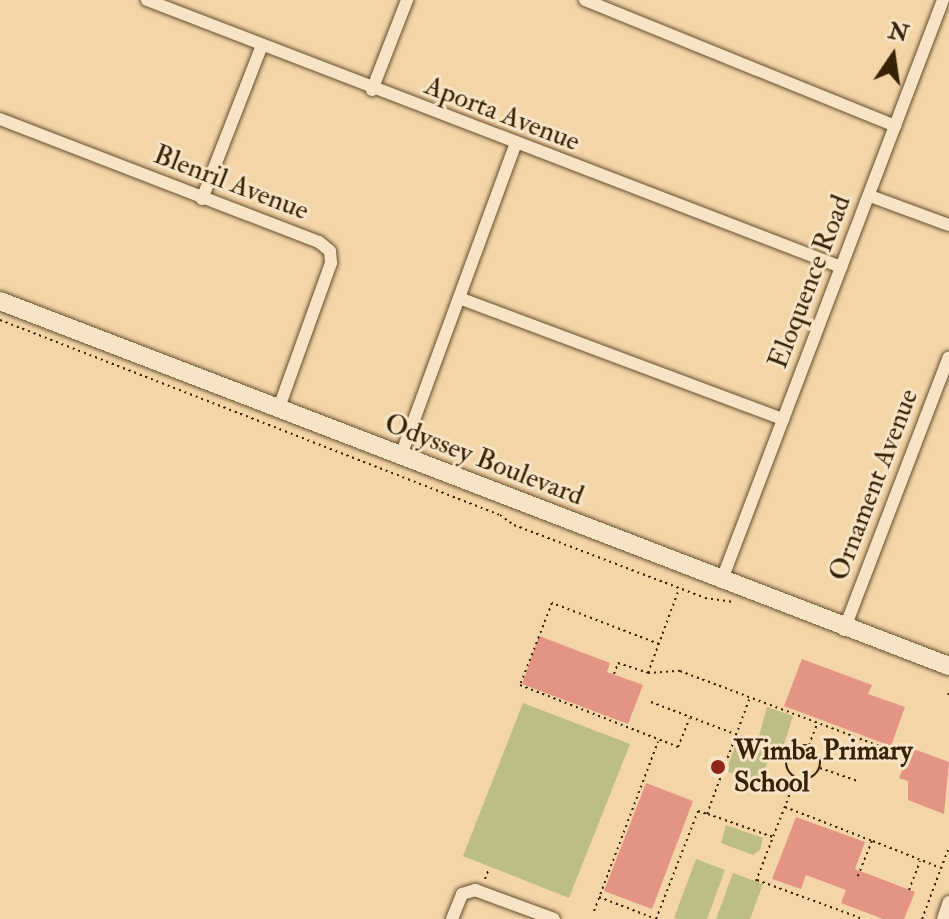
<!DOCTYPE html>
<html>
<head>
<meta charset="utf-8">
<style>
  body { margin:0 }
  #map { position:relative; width:949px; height:919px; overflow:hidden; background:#f3d5a7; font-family:"IM FELL Double Pica",serif }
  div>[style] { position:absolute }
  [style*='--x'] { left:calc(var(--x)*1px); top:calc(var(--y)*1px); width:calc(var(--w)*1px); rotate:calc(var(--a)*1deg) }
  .green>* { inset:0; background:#bdbd86 }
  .building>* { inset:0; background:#e49484 }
  .path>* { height:2px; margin-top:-1px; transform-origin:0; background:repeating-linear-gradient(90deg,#372205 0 2px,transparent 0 6px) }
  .path>.ring { margin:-1px; padding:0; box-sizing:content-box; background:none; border:2px solid #372205; border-radius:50% }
  .roads { filter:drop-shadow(0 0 2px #664f2e) drop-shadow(0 0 2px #664f2e) }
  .street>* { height:12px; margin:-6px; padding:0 6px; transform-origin:6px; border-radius:6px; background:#f7e4c6 }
  .secondary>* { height:18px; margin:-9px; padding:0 9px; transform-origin:9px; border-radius:9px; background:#f7e4c6 }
  .dots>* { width:22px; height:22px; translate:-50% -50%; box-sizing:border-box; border:4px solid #f7e4c6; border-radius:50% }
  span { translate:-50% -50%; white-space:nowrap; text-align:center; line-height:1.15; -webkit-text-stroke:6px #f7e4c6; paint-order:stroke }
  .street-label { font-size:28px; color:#372205 }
  .poi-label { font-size:28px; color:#372205; font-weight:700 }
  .left { translate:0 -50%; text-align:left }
  .north { position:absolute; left:853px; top:16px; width:80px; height:80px; -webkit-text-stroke:6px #f7e4c6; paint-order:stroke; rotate:13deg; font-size:22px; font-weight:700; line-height:32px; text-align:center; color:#372205 }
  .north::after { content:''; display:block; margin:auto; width:28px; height:36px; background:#372205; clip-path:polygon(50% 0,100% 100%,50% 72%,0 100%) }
</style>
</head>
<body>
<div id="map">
  <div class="green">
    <i style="clip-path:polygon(523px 703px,630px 744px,569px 898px,463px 856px)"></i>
    <i style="clip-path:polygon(767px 707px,793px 716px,784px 744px,777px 747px,758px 740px)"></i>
    <i style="clip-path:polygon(738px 738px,772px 751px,759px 784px,726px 771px)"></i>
    <i style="clip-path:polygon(726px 825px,763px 838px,760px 850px,753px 855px,721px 843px)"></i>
    <i style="clip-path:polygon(696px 859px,725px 870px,707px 919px,678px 919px,674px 918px)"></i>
    <i style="clip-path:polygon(733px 873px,763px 884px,750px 919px,716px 919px)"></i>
  </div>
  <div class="building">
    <i style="clip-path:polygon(539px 636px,610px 663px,607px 672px,643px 685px,628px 724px,522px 684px)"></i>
    <i style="clip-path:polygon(802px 659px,872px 685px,868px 694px,905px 707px,891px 746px,784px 706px)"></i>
    <i style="clip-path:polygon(911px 748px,949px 762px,944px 814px,908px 800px,908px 781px,899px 778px)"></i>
    <i style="clip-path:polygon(646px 783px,693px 801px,652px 909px,604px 891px)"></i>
    <i style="clip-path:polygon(796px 817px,865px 842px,855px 869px,915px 892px,904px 919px,883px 919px,841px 903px,846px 890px,806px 875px,801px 889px,772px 879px)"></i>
  </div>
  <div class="path">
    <i style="--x:0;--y:320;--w:537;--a:21.31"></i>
    <i style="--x:500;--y:515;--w:17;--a:36"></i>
    <i style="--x:514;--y:525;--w:204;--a:20.9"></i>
    <i style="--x:705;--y:598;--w:29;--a:8"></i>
    <i style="--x:659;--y:644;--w:115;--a:-159"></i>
    <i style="--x:552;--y:603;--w:88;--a:111.3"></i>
    <i style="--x:520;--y:685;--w:170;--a:21.4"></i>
    <i style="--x:678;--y:747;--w:31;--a:-68"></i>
    <i style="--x:648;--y:673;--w:32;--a:-4"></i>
    <i style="--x:680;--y:671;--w:224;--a:20.6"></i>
    <i style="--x:614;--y:674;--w:12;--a:-70"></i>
    <i style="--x:618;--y:663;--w:32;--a:18"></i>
    <i style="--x:648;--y:673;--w:86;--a:-69.7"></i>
    <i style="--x:948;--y:695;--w:2;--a:-63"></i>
    <i style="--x:651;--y:702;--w:146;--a:20.9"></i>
    <i class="ring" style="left:786px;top:745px;width:32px;height:32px"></i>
    <i style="--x:809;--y:745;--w:22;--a:-69"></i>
    <i style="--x:820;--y:768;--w:39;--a:19"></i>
    <i style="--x:785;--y:807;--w:93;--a:21.3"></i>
    <i style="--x:872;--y:841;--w:38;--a:112"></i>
    <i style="--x:708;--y:814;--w:69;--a:19.5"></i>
    <i style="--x:873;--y:841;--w:73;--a:21.7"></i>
    <i style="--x:485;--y:879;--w:9;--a:-69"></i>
    <i style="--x:757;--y:880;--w:113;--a:20.2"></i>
    <i style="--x:756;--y:881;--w:110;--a:-68.8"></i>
    <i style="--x:909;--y:890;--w:31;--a:-69"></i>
    <i style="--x:599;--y:897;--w:61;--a:21.1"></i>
    <i style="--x:656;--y:919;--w:116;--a:-68.7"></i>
    <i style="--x:698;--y:811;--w:9;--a:18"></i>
    <i style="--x:707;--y:814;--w:125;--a:-69.8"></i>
    <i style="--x:594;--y:911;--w:181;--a:-69.3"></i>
    <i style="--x:922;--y:919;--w:77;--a:-69.4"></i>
  </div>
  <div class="roads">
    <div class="street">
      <i style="--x:147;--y:0;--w:744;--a:21.04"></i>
      <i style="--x:585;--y:0;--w:335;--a:22.1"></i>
      <i style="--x:372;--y:90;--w:97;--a:-68.7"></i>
      <i style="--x:0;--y:119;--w:342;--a:21.1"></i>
      <i style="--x:319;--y:242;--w:14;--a:39"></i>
      <i style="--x:330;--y:251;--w:12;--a:85"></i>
      <i style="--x:331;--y:263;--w:156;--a:109.8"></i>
      <i style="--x:870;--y:196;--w:84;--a:20.2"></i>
      <i style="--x:202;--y:199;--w:165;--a:-68.7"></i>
      <i style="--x:459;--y:298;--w:346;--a:20.5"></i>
      <i style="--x:400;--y:458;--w:333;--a:-69.8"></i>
      <i style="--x:721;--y:582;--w:623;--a:-69.12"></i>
      <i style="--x:844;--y:630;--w:292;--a:-69"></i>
      <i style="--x:452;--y:919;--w:27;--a:-68"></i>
      <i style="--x:462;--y:894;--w:14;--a:-17"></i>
      <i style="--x:475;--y:890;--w:84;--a:20.2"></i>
      <i style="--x:943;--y:919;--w:18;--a:-71"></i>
    </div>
    <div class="secondary">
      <i style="--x:0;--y:301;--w:1017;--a:21.04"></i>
    </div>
  </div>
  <div class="dots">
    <i style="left:718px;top:767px;background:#8f2418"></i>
  </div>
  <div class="street-label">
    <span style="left:502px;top:114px;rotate:21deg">Aporta Avenue</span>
    <span style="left:231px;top:183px;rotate:21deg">Blenril Avenue</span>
    <span style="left:810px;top:282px;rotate:-69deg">Eloquence Road</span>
    <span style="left:484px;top:460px;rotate:21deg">Odyssey Boulevard</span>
    <span style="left:874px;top:485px;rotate:-69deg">Ornament Avenue</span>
  </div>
  <div class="poi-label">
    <span class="left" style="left:734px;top:767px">Wimba Primary<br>School</span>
  </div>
  <div class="north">N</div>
</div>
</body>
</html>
